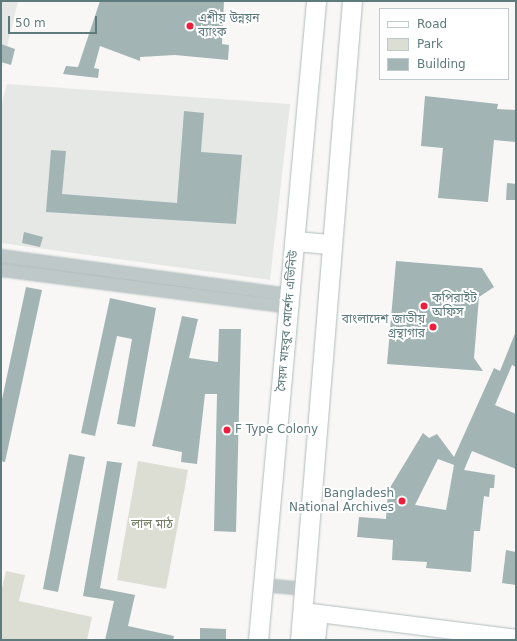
<!DOCTYPE html>
<html>
<head>
<meta charset="utf-8">
<style>
  body { margin:0 }
  #map { position:relative; width:517px; height:641px; overflow:hidden; background:#f8f7f5; font-family:"DejaVu Sans","Noto Sans Bengali",sans-serif }
  div>[style] { position:absolute }
  [style*='--x'] { left:calc(var(--x)*1px); top:calc(var(--y)*1px); width:calc(var(--w)*1px); rotate:calc(var(--a)*1deg) }
  .built>* { inset:0; background:#e6e8e6 }
  .green>* { inset:0; background:#dcded4 }
  .building>* { inset:0; background:#a2b4b4 }
  .roads { filter:drop-shadow(0 0 1px #b1bcbd) drop-shadow(0 0 1px #b1bcbd) }
  .street>* { height:12px; margin:-6px; padding:0 6px; transform-origin:6px; border-radius:6px; background:#bec8c8 }
  .secondary>* { height:17px; margin:-8.5px; padding:0 8.5px; transform-origin:8.5px; border-radius:8.5px; background:#fff }
  .primary>* { height:19px; margin:-9.5px; padding:0 9.5px; transform-origin:9.5px; border-radius:9.5px; background:#fff }
  .dots>* { width:11px; height:11px; translate:-50% -50%; box-sizing:border-box; border:2px solid #fff; border-radius:50% }
  span { translate:-50% -50%; white-space:nowrap; text-align:center; line-height:1.15; -webkit-text-stroke:4px #fff; paint-order:stroke }
  .poi-label { font-size:12px; color:#5d7a7c }
  .left { translate:0 -50%; text-align:left }
  .right { translate:-100% -50%; text-align:right }
  .street-label { font-size:12px; color:#5d7a7c }
  .park-label { font-size:12px; color:#6f7a60 }
  .frame { position:absolute; inset:0; border:2px solid #5d7a7c; pointer-events:none }
  .legend { position:absolute; left:379px; top:8px; width:130px; height:72px; box-sizing:border-box; background:#fff; border:1px solid #becacb; margin:0; padding:5px 7px; list-style:none; font-size:12px; color:#5d7a7c }
  .legend li { display:flex; align-items:center; gap:8px; height:20px }
  .legend b { width:20px; border:1px solid #becacb }
  .scale { position:absolute; left:8px; top:16px; width:89px; height:18px; box-sizing:border-box; border:2px solid #5d7a7c; border-top:0; padding-left:5px; font-size:12px; line-height:14px; white-space:nowrap; color:#5d7a7c; -webkit-text-stroke:3px #fff; paint-order:stroke }
</style>
</head>
<body>
<div id="map">
  <div class="built">
    <i style="clip-path:polygon(1px 1px,18px 1px,1px 72px)"></i>
    <i style="clip-path:polygon(7px 84px,290px 104px,270px 280px,1px 243px,1px 106px)"></i>
  </div>
  <div class="green">
    <i style="clip-path:polygon(138px 461px,188px 470px,166px 589px,117px 580px)"></i>
    <i style="clip-path:polygon(6px 571px,25px 575px,19px 601px,92px 617px,87px 640px,1px 640px,1px 592px)"></i>
  </div>
  <div class="building">
    <i style="clip-path:polygon(100px 1px,224px 1px,222px 44px,229px 45px,228px 60px,175px 55px,140px 57px,140px 61px,100px 46px,94px 68px,99px 69px,98px 78px,63px 74px,66px 66px,78px 67px)"></i>
    <i style="clip-path:polygon(1px 44px,15px 49px,11px 65px,1px 62px)"></i>
    <i style="clip-path:polygon(425px 96px,498px 104px,497px 109px,516px 110px,516px 142px,494px 140px,488px 202px,438px 198px,443px 148px,421px 146px)"></i>
    <i style="clip-path:polygon(184px 111px,204px 113px,201px 152px,242px 155px,236px 224px,46px 212px,51px 150px,66px 151px,62px 194px,177px 203px)"></i>
    <i style="clip-path:polygon(507px 183px,516px 184px,515px 200px,506px 200px)"></i>
    <i style="clip-path:polygon(24px 232px,43px 237px,40px 247px,22px 243px)"></i>
    <i style="clip-path:polygon(396px 261px,482px 268px,494px 287px,479px 297px,474px 358px,483px 371px,387px 364px)"></i>
    <i style="clip-path:polygon(26px 287px,42px 290px,5px 462px,1px 461px,1px 404px)"></i>
    <i style="clip-path:polygon(110px 298px,156px 308px,135px 427px,117px 424px,132px 339px,117px 336px,95px 436px,81px 433px)"></i>
    <i style="clip-path:polygon(182px 316px,198px 319px,189px 358px,218px 362px,219px 329px,241px 329px,236px 532px,214px 531px,217px 394px,205px 394px,197px 464px,181px 462px,182px 452px,152px 446px)"></i>
    <i style="clip-path:polygon(evenodd,516px 331px,516px 367px,512px 365px,495px 405px,516px 414px,516px 469px,472px 451px,464px 470px,495px 475px,494px 488px,490px 488px,489px 497px,484px 496px,480px 531px,474px 531px,471px 572px,426px 568px,427px 562px,392px 560px,393px 540px,357px 537px,359px 517px,386px 519px,388px 491px,423px 433px,429px 438px,437px 434px,454px 457px,494px 368px,500px 371px,516px 331px,438px 459px,454px 465px,446px 510px,415px 505px,438px 459px)"></i>
    <i style="clip-path:polygon(69px 454px,85px 457px,58px 592px,43px 589px)"></i>
    <i style="clip-path:polygon(107px 461px,122px 463px,100px 588px,135px 595px,128px 626px,174px 636px,173px 640px,105px 640px,114px 601px,83px 596px)"></i>
    <i style="clip-path:polygon(506px 550px,516px 552px,516px 585px,502px 583px)"></i>
    <i style="clip-path:polygon(200px 628px,226px 629px,226px 640px,200px 640px)"></i>
  </div>
  <div class="roads">
    <div class="street">
      <i style="--x:1;--y:256;--w:293;--a:7.7"></i>
      <i style="--x:1;--y:270;--w:290;--a:7.3"></i>
      <i style="--x:263;--y:585;--w:42;--a:5.4"></i>
    </div>
    <div class="secondary">
      <i style="--x:303;--y:611;--w:215;--a:7.2"></i>
      <i style="--x:316;--y:640;--w:27;--a:-84"></i>
    </div>
    <div class="primary">
      <i style="--x:295;--y:241;--w:37;--a:5"></i>
      <i style="--x:258;--y:640;--w:642;--a:-84.81"></i>
      <i style="--x:300;--y:640;--w:641;--a:-85.35"></i>
    </div>
  </div>
  <div class="dots">
    <i style="left:190px;top:26px;background:#f01d3b"></i>
    <i style="left:424px;top:306px;background:#f01d3b"></i>
    <i style="left:433px;top:327px;background:#f01d3b"></i>
    <i style="left:227px;top:430px;background:#f01d3b"></i>
    <i style="left:402px;top:501px;background:#f01d3b"></i>
  </div>
  <div class="poi-label">
    <span class="left" style="left:198px;top:26px">এশীয় উন্নয়ন<br>ব্যাংক</span>
    <span class="left" style="left:432px;top:306px">কপিরাইট<br>অফিস</span>
    <span class="right" style="left:425px;top:327px">বাংলাদেশ জাতীয়<br>গ্রন্থাগার</span>
    <span class="left" style="left:235px;top:430px">F Type Colony</span>
    <span class="right" style="left:394px;top:501px">Bangladesh<br>National Archives</span>
  </div>
  <div class="street-label">
    <span style="left:288px;top:321px;rotate:-85deg">সৈয়দ মাহবুব মোর্শেদ এভিনিউ</span>
  </div>
  <div class="park-label">
    <span style="left:152px;top:525px">লাল মাঠ</span>
  </div>
  <div class="frame"></div>
  <ul class="legend">
  <li><b style="height:5px;background:#fff"></b>Road</li>
  <li><b style="height:11px;background:#dcded4"></b>Park</li>
  <li><b style="height:11px;background:#a2b4b4"></b>Building</li>
  </ul>
  <div class="scale">50 m</div>
</div>
</body>
</html>
